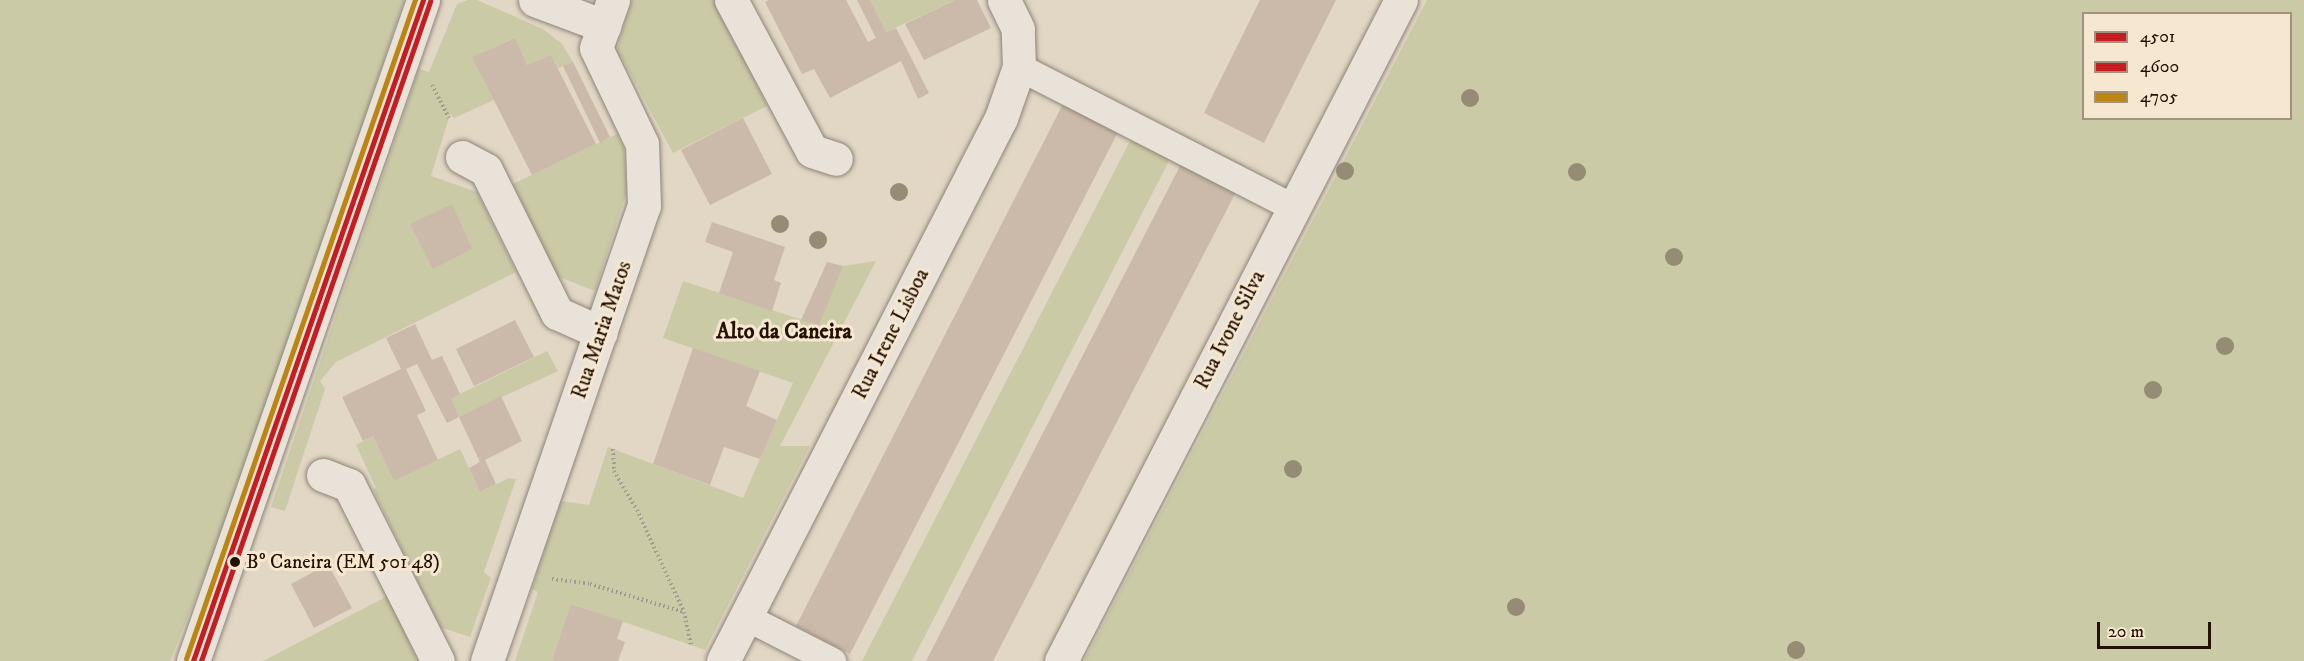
<!DOCTYPE html>
<html>
<head>
<meta charset="utf-8">
<style>
  body { margin:0 }
  #map { position:relative; width:2304px; height:661px; overflow:hidden; background:#e2d6c4; font-family:"IM FELL DW Pica",serif }
  div>[style] { position:absolute }
  [style*='--x'] { left:calc(var(--x)*1px); top:calc(var(--y)*1px); width:calc(var(--w)*1px); rotate:calc(var(--a)*1deg) }
  .green>* { inset:0; background:#cbcaa6 }
  .building>* { inset:0; background:#cbbaaa }
  .path>* { height:4px; margin-top:-2px; transform-origin:0; background:repeating-linear-gradient(90deg,#a19a92 0 1.5px,transparent 0 4.5px) }
  .roads { filter:drop-shadow(0 0 2px #8e8579) drop-shadow(0 0 2px #8e8579) }
  .pedestrian>* { height:27px; margin:-13.5px; padding:0 13.5px; transform-origin:13.5px; border-radius:13.5px; background:#e8e2d8 }
  .minor>* { height:33px; margin:-16.5px; padding:0 16.5px; transform-origin:16.5px; border-radius:16.5px; background:#e8e2d8 }
  .secondary>* { height:33px; margin:-16.5px; padding:0 16.5px; transform-origin:16.5px; border-radius:16.5px; background:#e8e2d8 }
  .bus-1>* { height:4.5px; margin:-2.25px; padding:0 2.25px; transform-origin:2.25px; border-radius:2.25px; background:#c61d23 }
  .bus-2>* { height:4.5px; margin:-2.25px; padding:0 2.25px; transform-origin:2.25px; border-radius:2.25px; background:#c61d23 }
  .bus-3>* { height:4.5px; margin:-2.25px; padding:0 2.25px; transform-origin:2.25px; border-radius:2.25px; background:#bc8512 }
  .trees>* { width:18px; height:18px; margin:-9px; border-radius:50%; background:#968b74 }
  .dots>* { width:16px; height:16px; translate:-50% -50%; box-sizing:border-box; border:3px solid #f5e7d0; border-radius:50% }
  span { translate:-50% -50%; white-space:nowrap; text-align:center; line-height:1.15; -webkit-text-stroke:6px #f5e7d0; paint-order:stroke }
  .bus-label { font-size:20px; color:#241101 }
  .left { translate:0 -50%; text-align:left }
  .street-label { font-size:21px; color:#241101 }
  .neighbourhood-label { font-size:22px; color:#241101; font-weight:700 }
  .legend { position:absolute; left:2082px; top:12px; width:210px; height:108px; box-sizing:border-box; background:#f5e7d0; border:2px solid #a1917d; margin:0; padding:8px 10px; list-style:none; font-size:18px; color:#241101 }
  .legend li { display:flex; align-items:center; gap:12px; height:30px }
  .legend b { width:30px; border:2px solid #a1917d }
  .scale { position:absolute; left:2097px; top:622px; width:114px; height:27px; box-sizing:border-box; border:3px solid #241101; border-top:0; padding-left:8px; font-size:18px; line-height:21px; white-space:nowrap; color:#241101; -webkit-text-stroke:4px #f5e7d0; paint-order:stroke }
</style>
</head>
<body>
<div id="map">
  <div class="green">
    <i style="clip-path:polygon(0 0,404px 0,254px 454px,170px 661px,0 661px)"></i>
    <i style="clip-path:polygon(468px 0,477px 0,543px 29px,562px 44px,573px 62px,558px 68px,551px 55px,527px 65px,514px 38px,473px 57px,494px 100px,454px 118px,450px 114px,431px 176px,477px 192px,516px 272px,336px 362px,320px 381px,325px 389px,285px 511px,271px 507px,419px 69px,429px 72px,457px 4px)"></i>
    <i style="clip-path:polygon(632px 0,715px 0,767px 106px,673px 153px,621px 56px,615px 56px)"></i>
    <i style="clip-path:polygon(870px 0,955px 0,886px 32px)"></i>
    <i style="clip-path:polygon(evenodd,1427px 0,2304px 0,2304px 661px,1084px 661px,1427px 0,2084px 14px,2290px 14px,2290px 118px,2084px 118px,2084px 14px)"></i>
    <i style="clip-path:polygon(617px 134px,624px 148px,627px 191px,595px 291px,557px 276px,513px 184px)"></i>
    <i style="clip-path:polygon(1131px 139px,1170px 159px,912px 661px,862px 661px)"></i>
    <i style="clip-path:polygon(876px 261px,780px 446px,810px 446px,705px 650px,572px 604px,552px 661px,515px 661px,538px 592px,532px 589px,561px 501px,589px 505px,608px 447px,743px 498px,777px 420px,793px 383px,663px 338px,683px 281px,818px 325px,843px 266px)"></i>
    <i style="clip-path:polygon(547px 351px,558px 371px,459px 417px,450px 399px)"></i>
    <i style="clip-path:polygon(373px 436px,394px 481px,460px 449px,480px 492px,509px 478px,516px 479px,484px 572px,491px 578px,470px 637px,440px 627px,373px 489px,376px 488px,356px 445px)"></i>
    <i style="clip-path:polygon(387px 595px,418px 661px,263px 661px,382px 599px)"></i>
  </div>
  <div class="building">
    <i style="clip-path:polygon(769px 0,846px 0,868px 42px,876px 38px,857px 0,870px 0,886px 32px,896px 28px,929px 93px,918px 99px,901px 61px,830px 98px,814px 69px,802px 74px,765px 2px)"></i>
    <i style="clip-path:polygon(955px 0,977px 0,991px 28px,924px 60px,905px 24px)"></i>
    <i style="clip-path:polygon(1260px 0,1336px 0,1264px 143px,1204px 113px)"></i>
    <i style="clip-path:polygon(515px 38px,527px 65px,551px 55px,596px 144px,532px 175px,472px 57px)"></i>
    <i style="clip-path:polygon(573px 62px,610px 137px,600px 143px,563px 66px)"></i>
    <i style="clip-path:polygon(1063px 104px,1118px 132px,850px 654px,796px 626px)"></i>
    <i style="clip-path:polygon(743px 118px,772px 174px,710px 205px,681px 150px)"></i>
    <i style="clip-path:polygon(1181px 164px,1236px 192px,993px 661px,926px 661px)"></i>
    <i style="clip-path:polygon(452px 204px,472px 249px,433px 269px,410px 224px)"></i>
    <i style="clip-path:polygon(712px 222px,785px 247px,774px 280px,781px 283px,772px 311px,719px 293px,733px 252px,705px 242px)"></i>
    <i style="clip-path:polygon(827px 262px,843px 266px,819px 325px,801px 320px)"></i>
    <i style="clip-path:polygon(515px 320px,534px 357px,474px 386px,456px 349px)"></i>
    <i style="clip-path:polygon(415px 324px,432px 360px,442px 356px,460px 394px,451px 399px,459px 417px,447px 423px,417px 364px,406px 369px,426px 411px,417px 415px,438px 460px,394px 481px,373px 436px,363px 441px,342px 397px,401px 369px,386px 338px)"></i>
    <i style="clip-path:polygon(693px 348px,760px 371px,746px 406px,777px 420px,760px 459px,724px 447px,710px 485px,653px 464px)"></i>
    <i style="clip-path:polygon(501px 396px,522px 441px,485px 460px,496px 484px,480px 492px,469px 468px,480px 462px,459px 417px)"></i>
    <i style="clip-path:polygon(328px 564px,352px 608px,314px 628px,291px 584px)"></i>
    <i style="clip-path:polygon(571px 604px,623px 621px,617px 639px,625px 642px,618px 661px,552px 661px)"></i>
  </div>
  <div class="path">
    <i style="--x:432;--y:85;--w:37;--a:63"></i>
    <i style="--x:613;--y:449;--w:22;--a:87"></i>
    <i style="--x:614;--y:471;--w:45;--a:59.5"></i>
    <i style="--x:637;--y:510;--w:112;--a:65.3"></i>
    <i style="--x:684;--y:612;--w:33;--a:78"></i>
    <i style="--x:552;--y:579;--w:38;--a:7"></i>
    <i style="--x:590;--y:584;--w:98;--a:16.6"></i>
  </div>
  <div class="roads">
    <div class="pedestrian">
      <i style="--x:1019;--y:67;--w:307;--a:27.1"></i>
      <i style="--x:746;--y:617;--w:97;--a:27.1"></i>
    </div>
    <div class="minor">
      <i style="--x:535;--y:0;--w:74;--a:20.6"></i>
      <i style="--x:731;--y:0;--w:171;--a:61.8"></i>
      <i style="--x:812;--y:151;--w:25;--a:18"></i>
      <i style="--x:462;--y:157;--w:27;--a:28"></i>
      <i style="--x:486;--y:170;--w:160;--a:63.6"></i>
      <i style="--x:557;--y:313;--w:48;--a:24.4"></i>
      <i style="--x:323;--y:475;--w:28;--a:21"></i>
      <i style="--x:349;--y:485;--w:197;--a:63.2"></i>
      <i style="--x:487;--y:661;--w:481;--a:-71"></i>
      <i style="--x:644;--y:206;--w:62;--a:-91.8"></i>
      <i style="--x:642;--y:144;--w:106;--a:-115.6"></i>
      <i style="--x:596;--y:48;--w:51;--a:-70.5"></i>
      <i style="--x:723;--y:661;--w:610;--a:-62.89"></i>
      <i style="--x:1001;--y:118;--w:54;--a:-70.6"></i>
      <i style="--x:1019;--y:67;--w:38;--a:-92"></i>
      <i style="--x:1018;--y:29;--w:32;--a:-116"></i>
      <i style="--x:1061;--y:661;--w:743;--a:-62.78"></i>
    </div>
    <div class="secondary">
      <i style="--x:193;--y:661;--w:700;--a:-70.81"></i>
    </div>
  </div>
  <div class="bus-1">
    <i style="--x:193;--y:661;--w:700;--a:-70.81"></i>
  </div>
  <div class="bus-2">
    <i style="--x:201;--y:661;--w:698;--a:-70.84"></i>
  </div>
  <div class="bus-3">
    <i style="--x:186;--y:659;--w:698;--a:-70.84"></i>
  </div>
  <div class="trees">
    <i style="left:1470px;top:98px"></i>
    <i style="left:1345px;top:171px"></i>
    <i style="left:1577px;top:172px"></i>
    <i style="left:899px;top:192px"></i>
    <i style="left:780px;top:224px"></i>
    <i style="left:818px;top:240px"></i>
    <i style="left:1674px;top:257px"></i>
    <i style="left:2225px;top:346px"></i>
    <i style="left:2153px;top:390px"></i>
    <i style="left:1293px;top:469px"></i>
    <i style="left:1516px;top:607px"></i>
    <i style="left:1796px;top:650px"></i>
  </div>
  <div class="dots">
    <i style="left:235px;top:562px;background:#241101"></i>
  </div>
  <div class="bus-label">
    <span class="left" style="left:246px;top:562px">Bº Caneira (EM 501 48)</span>
  </div>
  <div class="street-label">
    <span style="left:602px;top:330px;rotate:-71deg">Rua Maria Matos</span>
    <span style="left:1230px;top:330px;rotate:-63deg">Rua Ivone Silva</span>
    <span style="left:891px;top:334px;rotate:-63deg">Rua Irene Lisboa</span>
  </div>
  <div class="neighbourhood-label">
    <span style="left:784px;top:332px">Alto da Caneira</span>
  </div>
  <ul class="legend">
  <li><b style="height:8px;background:#c61d23"></b>4501</li>
  <li><b style="height:8px;background:#c61d23"></b>4600</li>
  <li><b style="height:8px;background:#bc8512"></b>4705</li>
  </ul>
  <div class="scale">20 m</div>
</div>
</body>
</html>
